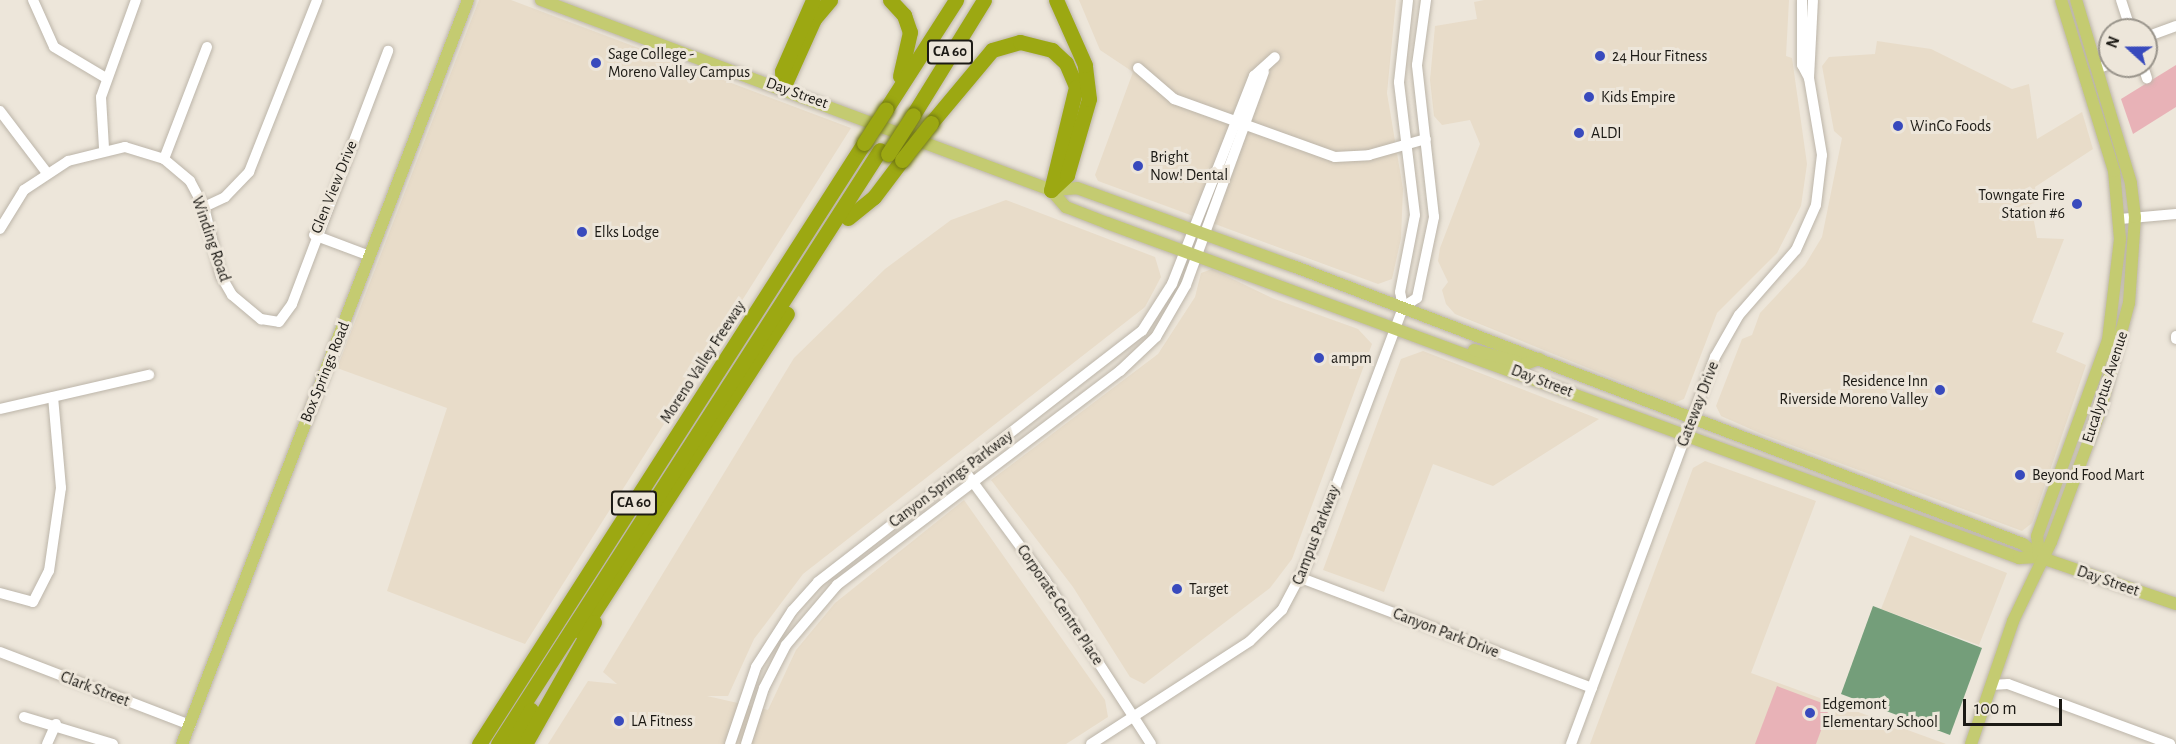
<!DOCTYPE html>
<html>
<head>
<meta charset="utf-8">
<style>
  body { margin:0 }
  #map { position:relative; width:2176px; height:744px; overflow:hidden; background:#ede6da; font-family:"Alegreya Sans",sans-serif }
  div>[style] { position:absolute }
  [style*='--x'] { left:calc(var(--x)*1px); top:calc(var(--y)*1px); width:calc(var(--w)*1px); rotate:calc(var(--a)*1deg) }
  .built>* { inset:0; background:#e8dcc9 }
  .green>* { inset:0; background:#e8b2b7 }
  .water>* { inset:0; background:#749e7a }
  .roads { filter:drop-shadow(0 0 2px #bcb5a9) drop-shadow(0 0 2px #bcb5a9) }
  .minor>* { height:10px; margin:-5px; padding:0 5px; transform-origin:5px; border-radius:5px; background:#fff }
  .major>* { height:12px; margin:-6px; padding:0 6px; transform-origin:6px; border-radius:6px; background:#c4cb71 }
  .highway>* { height:15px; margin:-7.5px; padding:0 7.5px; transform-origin:7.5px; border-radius:7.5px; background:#9ca812 }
  .bridges { filter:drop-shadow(0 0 2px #6f7613) drop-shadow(0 0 2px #6f7613) }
  .highway-bridge>* { height:15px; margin:-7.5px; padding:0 7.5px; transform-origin:7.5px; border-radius:7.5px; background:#9ca812 }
  .dots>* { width:16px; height:16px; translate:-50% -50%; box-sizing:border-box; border:3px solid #ede6da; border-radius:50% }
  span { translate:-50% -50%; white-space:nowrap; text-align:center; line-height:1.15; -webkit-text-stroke:6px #ede6da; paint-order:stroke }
  .shield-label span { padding:2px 4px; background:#ede6da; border:2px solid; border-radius:4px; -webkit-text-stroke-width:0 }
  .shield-label { font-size:15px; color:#1c1a15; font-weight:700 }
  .poi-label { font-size:16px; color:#1c1a15 }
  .left { translate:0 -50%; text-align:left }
  .right { translate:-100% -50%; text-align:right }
  .street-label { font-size:16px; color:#1c1a15 }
  .north { position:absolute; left:2098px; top:18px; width:60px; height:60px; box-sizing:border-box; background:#ede6da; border:2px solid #99948b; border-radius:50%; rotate:291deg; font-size:16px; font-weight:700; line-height:24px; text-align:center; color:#1c1a15 }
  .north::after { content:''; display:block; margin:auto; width:21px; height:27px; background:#384abd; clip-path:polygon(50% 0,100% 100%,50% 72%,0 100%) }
  .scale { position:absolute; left:1963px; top:699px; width:99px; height:27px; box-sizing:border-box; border:3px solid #1c1a15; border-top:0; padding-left:8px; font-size:18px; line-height:21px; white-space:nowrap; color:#1c1a15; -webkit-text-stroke:4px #ede6da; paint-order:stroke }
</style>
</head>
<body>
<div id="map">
  <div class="built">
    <i style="clip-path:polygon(479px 0,511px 0,851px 128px,525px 644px,387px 591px,447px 408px,337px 368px)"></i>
    <i style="clip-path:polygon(1079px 0,1396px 0,1387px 93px,1403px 189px,1401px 238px,1392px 279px,1378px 284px,1098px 181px,1095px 175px,1133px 72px,1100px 50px)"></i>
    <i style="clip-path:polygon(1789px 0,1786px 56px,1792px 58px,1807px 164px,1801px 206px,1777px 253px,1717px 313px,1684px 399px,1674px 403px,1455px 314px,1446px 304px,1442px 290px,1448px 282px,1438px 261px,1440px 248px,1480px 144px,1470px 120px,1442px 125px,1434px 116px,1430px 80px,1435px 26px,1477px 19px,1474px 2px,1484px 0)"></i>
    <i style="clip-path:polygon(1877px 41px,1931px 49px,2012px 89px,2029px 84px,2037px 139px,2082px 112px,2093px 149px,2035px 187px,2037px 202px,2031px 204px,2037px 238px,2064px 239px,2032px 322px,2064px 333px,2056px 352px,2086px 365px,2032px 523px,2022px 531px,1762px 434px,1721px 416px,1716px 406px,1742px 339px,1752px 335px,1760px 313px,1805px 265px,1822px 237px,1842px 138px,1834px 131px,1822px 66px,1829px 57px,1875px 54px)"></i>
    <i style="clip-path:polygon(1006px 200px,1155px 257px,1161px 277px,1145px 307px,803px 574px,754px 639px,728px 696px,707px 696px,768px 710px,796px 650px,835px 603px,964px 500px,1105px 700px,1108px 717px,1066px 744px,548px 744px,588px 681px,617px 684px,603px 672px,794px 358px,885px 269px,951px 220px)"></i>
    <i style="clip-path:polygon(1212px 269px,1272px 298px,1358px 329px,1372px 344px,1292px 559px,1270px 588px,1144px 684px,1130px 677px,1073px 587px,991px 480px,1158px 354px,1195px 297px,1201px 273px)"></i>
    <i style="clip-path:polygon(1423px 351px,1599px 419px,1493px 486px,1433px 464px,1384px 592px,1323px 570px,1401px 359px)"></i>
    <i style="clip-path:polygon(1705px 461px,1816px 501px,1751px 673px,1946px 744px,1590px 744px,1693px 468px)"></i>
    <i style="clip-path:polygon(1910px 535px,2007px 573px,1979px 645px,1881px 609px)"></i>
  </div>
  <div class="green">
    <i style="clip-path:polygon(2176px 65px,2176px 107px,2133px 134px,2121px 99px)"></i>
    <i style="clip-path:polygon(1777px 686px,1830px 706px,1816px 744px,1755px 744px)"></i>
  </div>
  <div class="water">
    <i style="clip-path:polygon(1873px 606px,1982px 648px,1950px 735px,1841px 694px)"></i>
  </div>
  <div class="roads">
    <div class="minor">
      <i style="--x:33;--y:0;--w:51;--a:65.9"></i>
      <i style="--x:54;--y:47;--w:61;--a:30.8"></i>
      <i style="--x:2121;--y:0;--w:32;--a:72"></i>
      <i style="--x:2146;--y:37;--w:32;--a:-20"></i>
      <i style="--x:2143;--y:66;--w:13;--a:72"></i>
      <i style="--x:1138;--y:68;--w:48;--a:40.7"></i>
      <i style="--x:1174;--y:99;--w:171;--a:19.8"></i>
      <i style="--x:1335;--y:157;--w:34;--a:-3"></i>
      <i style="--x:1369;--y:155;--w:59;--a:-15.7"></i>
      <i style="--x:2099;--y:68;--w:12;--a:-20"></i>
      <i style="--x:1809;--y:78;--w:78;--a:-87.1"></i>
      <i style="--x:0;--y:111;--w:78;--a:52.8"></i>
      <i style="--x:104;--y:148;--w:51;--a:-93.4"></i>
      <i style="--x:101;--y:97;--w:103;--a:-70.2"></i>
      <i style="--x:164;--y:159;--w:120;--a:-69"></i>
      <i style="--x:204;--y:207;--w:23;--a:-25"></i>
      <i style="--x:225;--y:197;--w:35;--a:-46"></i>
      <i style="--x:249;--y:172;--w:185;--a:-68.4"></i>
      <i style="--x:2120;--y:219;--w:56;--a:-5.1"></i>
      <i style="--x:0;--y:229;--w:46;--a:-58.4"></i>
      <i style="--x:24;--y:190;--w:53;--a:-33.4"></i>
      <i style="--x:68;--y:161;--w:59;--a:-13.8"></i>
      <i style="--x:125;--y:147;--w:41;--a:17.1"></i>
      <i style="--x:164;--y:159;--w:34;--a:40"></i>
      <i style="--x:190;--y:181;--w:30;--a:62"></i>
      <i style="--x:204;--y:207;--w:71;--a:76.2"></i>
      <i style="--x:221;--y:276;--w:22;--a:60"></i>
      <i style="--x:232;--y:295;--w:38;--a:40"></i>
      <i style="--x:261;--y:319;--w:18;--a:9"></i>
      <i style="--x:279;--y:322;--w:22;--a:-54"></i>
      <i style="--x:292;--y:304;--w:271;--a:-69.2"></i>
      <i style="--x:314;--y:235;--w:60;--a:20.6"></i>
      <i style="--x:1403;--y:307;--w:17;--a:-33"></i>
      <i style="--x:1417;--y:298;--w:83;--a:-78.1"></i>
      <i style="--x:1434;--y:217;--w:153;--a:-96.4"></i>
      <i style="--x:1417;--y:65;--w:66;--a:-82.1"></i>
      <i style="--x:2176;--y:336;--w:3;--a:90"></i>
      <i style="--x:0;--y:409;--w:153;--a:-12.9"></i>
      <i style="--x:964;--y:470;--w:137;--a:53.6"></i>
      <i style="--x:1045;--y:580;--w:195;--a:57.1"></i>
      <i style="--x:1301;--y:578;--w:311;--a:20.7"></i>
      <i style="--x:0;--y:593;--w:34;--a:15"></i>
      <i style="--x:33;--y:602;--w:35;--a:-63"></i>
      <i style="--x:49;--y:571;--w:84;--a:-81.8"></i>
      <i style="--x:61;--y:488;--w:91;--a:-95"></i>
      <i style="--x:0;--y:652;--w:204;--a:21"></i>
      <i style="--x:1991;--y:685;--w:17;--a:-3"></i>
      <i style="--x:2008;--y:684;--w:173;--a:20.3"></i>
      <i style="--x:24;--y:717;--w:93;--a:16.9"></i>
      <i style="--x:47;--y:744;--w:22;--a:-66"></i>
      <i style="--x:730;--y:744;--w:81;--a:-71.3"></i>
      <i style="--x:756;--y:667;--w:67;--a:-57.3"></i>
      <i style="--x:792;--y:611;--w:39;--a:-48"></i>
      <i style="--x:818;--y:582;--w:410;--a:-37.8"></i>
      <i style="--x:1142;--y:331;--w:56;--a:-57.4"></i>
      <i style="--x:1172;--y:284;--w:224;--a:-68.5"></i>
      <i style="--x:1254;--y:76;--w:28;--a:-42"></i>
      <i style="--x:746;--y:744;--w:59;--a:-72.2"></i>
      <i style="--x:764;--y:688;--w:48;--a:-62.9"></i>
      <i style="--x:786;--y:645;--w:79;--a:-49.6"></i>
      <i style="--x:837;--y:585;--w:355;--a:-37.1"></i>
      <i style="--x:1120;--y:371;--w:50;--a:-43.4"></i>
      <i style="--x:1156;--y:337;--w:60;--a:-60"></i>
      <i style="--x:1186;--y:285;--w:227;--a:-69.9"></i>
      <i style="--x:1091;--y:744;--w:189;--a:-32.9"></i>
      <i style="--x:1250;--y:641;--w:45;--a:-44.1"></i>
      <i style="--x:1282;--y:610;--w:53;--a:-62"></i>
      <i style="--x:1307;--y:563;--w:273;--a:-69.4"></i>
      <i style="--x:1403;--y:307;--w:15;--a:-101"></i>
      <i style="--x:1400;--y:292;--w:78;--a:-79"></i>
      <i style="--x:1415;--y:215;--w:134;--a:-96.9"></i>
      <i style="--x:1399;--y:82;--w:82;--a:-83.7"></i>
      <i style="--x:1571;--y:744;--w:413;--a:-69.6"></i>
      <i style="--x:1715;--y:357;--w:48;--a:-60.3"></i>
      <i style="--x:1739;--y:315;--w:86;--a:-48.8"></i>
      <i style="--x:1796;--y:250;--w:49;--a:-66"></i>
      <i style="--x:1816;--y:205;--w:50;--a:-83.2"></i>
      <i style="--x:1822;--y:155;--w:78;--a:-99.6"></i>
      <i style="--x:1809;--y:78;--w:15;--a:-118"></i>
      <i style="--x:1802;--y:65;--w:65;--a:-90"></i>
    </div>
    <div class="major">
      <i style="--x:541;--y:0;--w:544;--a:20.43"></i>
      <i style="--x:1051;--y:190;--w:26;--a:-4"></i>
      <i style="--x:1077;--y:188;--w:230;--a:19.9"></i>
      <i style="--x:1293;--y:266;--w:781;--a:20.85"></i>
      <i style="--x:2023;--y:544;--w:21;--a:39"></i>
      <i style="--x:1051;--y:190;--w:23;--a:49"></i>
      <i style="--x:1066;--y:207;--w:44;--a:21.3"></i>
      <i style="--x:1107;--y:223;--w:972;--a:20.17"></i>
      <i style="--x:2019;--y:558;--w:20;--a:-3"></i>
      <i style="--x:2039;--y:557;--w:145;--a:18.9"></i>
      <i style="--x:1474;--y:350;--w:53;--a:15.4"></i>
      <i style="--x:1525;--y:364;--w:15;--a:-20"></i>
      <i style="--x:2039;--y:557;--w:21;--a:-95"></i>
      <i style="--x:2037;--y:536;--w:208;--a:-70.1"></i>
      <i style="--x:2108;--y:340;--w:102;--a:-83.2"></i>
      <i style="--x:2120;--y:239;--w:68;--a:-95"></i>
      <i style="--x:2114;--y:171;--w:179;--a:-107.2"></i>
      <i style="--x:182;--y:744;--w:797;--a:-68.97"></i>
      <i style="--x:1971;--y:744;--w:130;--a:-71.1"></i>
      <i style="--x:2013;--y:621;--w:88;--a:-64.3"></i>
      <i style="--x:2051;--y:542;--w:143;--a:-69.5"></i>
      <i style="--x:2101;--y:408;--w:109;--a:-75.1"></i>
      <i style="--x:2129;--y:303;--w:86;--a:-86"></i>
      <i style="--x:2135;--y:217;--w:34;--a:-97"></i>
      <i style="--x:2131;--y:183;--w:191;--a:-106.7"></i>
    </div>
    <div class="highway">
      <i style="--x:890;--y:0;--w:21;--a:47"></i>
      <i style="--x:904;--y:15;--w:18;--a:71"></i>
      <i style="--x:910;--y:32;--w:45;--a:102.8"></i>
      <i style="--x:783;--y:88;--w:76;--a:-65.8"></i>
      <i style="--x:814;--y:19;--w:25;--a:-50"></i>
      <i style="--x:783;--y:88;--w:17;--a:-93"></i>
      <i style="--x:782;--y:71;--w:77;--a:-66.4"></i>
      <i style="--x:886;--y:109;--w:130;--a:-57.3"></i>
      <i style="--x:913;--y:115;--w:135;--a:-58.3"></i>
      <i style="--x:931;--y:123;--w:95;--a:-50.1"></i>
      <i style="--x:992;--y:50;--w:29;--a:-16"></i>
      <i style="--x:1020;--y:42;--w:33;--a:14"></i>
      <i style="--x:1052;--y:50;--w:19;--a:43"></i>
      <i style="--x:1066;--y:63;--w:26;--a:67"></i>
      <i style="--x:1076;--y:87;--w:106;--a:103.6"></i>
      <i style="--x:1051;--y:190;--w:22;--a:-43"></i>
      <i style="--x:1067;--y:175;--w:79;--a:-73.9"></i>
      <i style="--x:1089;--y:99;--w:34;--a:-97"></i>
      <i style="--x:1085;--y:65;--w:71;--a:-114"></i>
      <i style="--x:848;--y:218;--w:33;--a:-39"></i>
      <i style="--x:874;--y:197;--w:46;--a:-52.9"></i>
      <i style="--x:581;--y:632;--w:379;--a:-57.1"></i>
      <i style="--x:479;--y:744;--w:714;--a:-57.36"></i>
      <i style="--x:498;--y:744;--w:706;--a:-57.26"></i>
      <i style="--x:512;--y:744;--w:39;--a:-61"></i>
      <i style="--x:525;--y:744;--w:140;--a:-60.5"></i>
    </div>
  </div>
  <div class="bridges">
    <div class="highway-bridge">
      <i style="--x:864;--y:143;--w:40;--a:-57.1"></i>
      <i style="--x:888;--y:154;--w:46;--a:-57.3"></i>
      <i style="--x:902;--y:160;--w:47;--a:-51.9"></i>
    </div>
  </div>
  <div class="dots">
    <i style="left:1600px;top:56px;background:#384abd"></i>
    <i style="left:596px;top:63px;background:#384abd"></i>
    <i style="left:1589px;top:97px;background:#384abd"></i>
    <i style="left:1898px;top:126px;background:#384abd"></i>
    <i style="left:1579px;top:133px;background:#384abd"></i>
    <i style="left:1138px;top:166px;background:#384abd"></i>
    <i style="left:2077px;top:204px;background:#384abd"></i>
    <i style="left:582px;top:232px;background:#384abd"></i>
    <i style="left:1319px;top:358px;background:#384abd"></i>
    <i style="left:1940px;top:390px;background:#384abd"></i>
    <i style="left:2020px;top:475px;background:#384abd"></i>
    <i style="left:1177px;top:589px;background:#384abd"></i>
    <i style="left:1810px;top:713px;background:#384abd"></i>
    <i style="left:619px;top:721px;background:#384abd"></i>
  </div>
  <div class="shield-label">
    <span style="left:950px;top:52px">CA 60</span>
    <span style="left:634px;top:503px">CA 60</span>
  </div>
  <div class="poi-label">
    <span class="left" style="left:608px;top:63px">Sage College -<br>Moreno Valley Campus</span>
    <span class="left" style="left:1612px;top:56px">24 Hour Fitness</span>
    <span class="left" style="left:1601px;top:97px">Kids Empire</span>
    <span class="left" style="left:1910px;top:126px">WinCo Foods</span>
    <span class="left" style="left:1591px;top:133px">ALDI</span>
    <span class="left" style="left:1150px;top:166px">Bright<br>Now! Dental</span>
    <span class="right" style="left:2065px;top:204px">Towngate Fire<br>Station #6</span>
    <span class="left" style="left:594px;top:232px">Elks Lodge</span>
    <span class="left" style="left:1331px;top:358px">ampm</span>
    <span class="right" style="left:1928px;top:390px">Residence Inn<br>Riverside Moreno Valley</span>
    <span class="left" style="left:2032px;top:475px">Beyond Food Mart</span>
    <span class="left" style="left:1189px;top:589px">Target</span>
    <span class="left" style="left:1822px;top:713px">Edgemont<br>Elementary School</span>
    <span class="left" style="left:631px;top:721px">LA Fitness</span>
  </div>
  <div class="street-label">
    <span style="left:797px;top:93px;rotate:20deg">Day Street</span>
    <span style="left:334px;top:187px;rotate:-68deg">Glen View Drive</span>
    <span style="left:211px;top:239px;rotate:71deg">Winding Road</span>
    <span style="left:703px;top:362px;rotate:-57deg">Moreno Valley Freeway</span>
    <span style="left:325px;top:372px;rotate:-68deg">Box Springs Road</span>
    <span style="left:1542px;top:381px;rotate:21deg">Day Street</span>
    <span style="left:2105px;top:387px;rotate:-72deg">Eucalyptus Avenue</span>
    <span style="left:1698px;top:404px;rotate:-69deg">Gateway Drive</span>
    <span style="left:951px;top:479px;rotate:-37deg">Canyon Springs Parkway</span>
    <span style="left:1316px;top:535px;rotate:-69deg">Campus Parkway</span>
    <span style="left:2108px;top:581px;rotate:19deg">Day Street</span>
    <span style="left:1060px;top:605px;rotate:56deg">Corporate Centre Place</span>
    <span style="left:1446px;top:633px;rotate:21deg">Canyon Park Drive</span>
    <span style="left:95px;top:689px;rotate:21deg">Clark Street</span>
  </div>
  <div class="north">N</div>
  <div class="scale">100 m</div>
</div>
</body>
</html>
